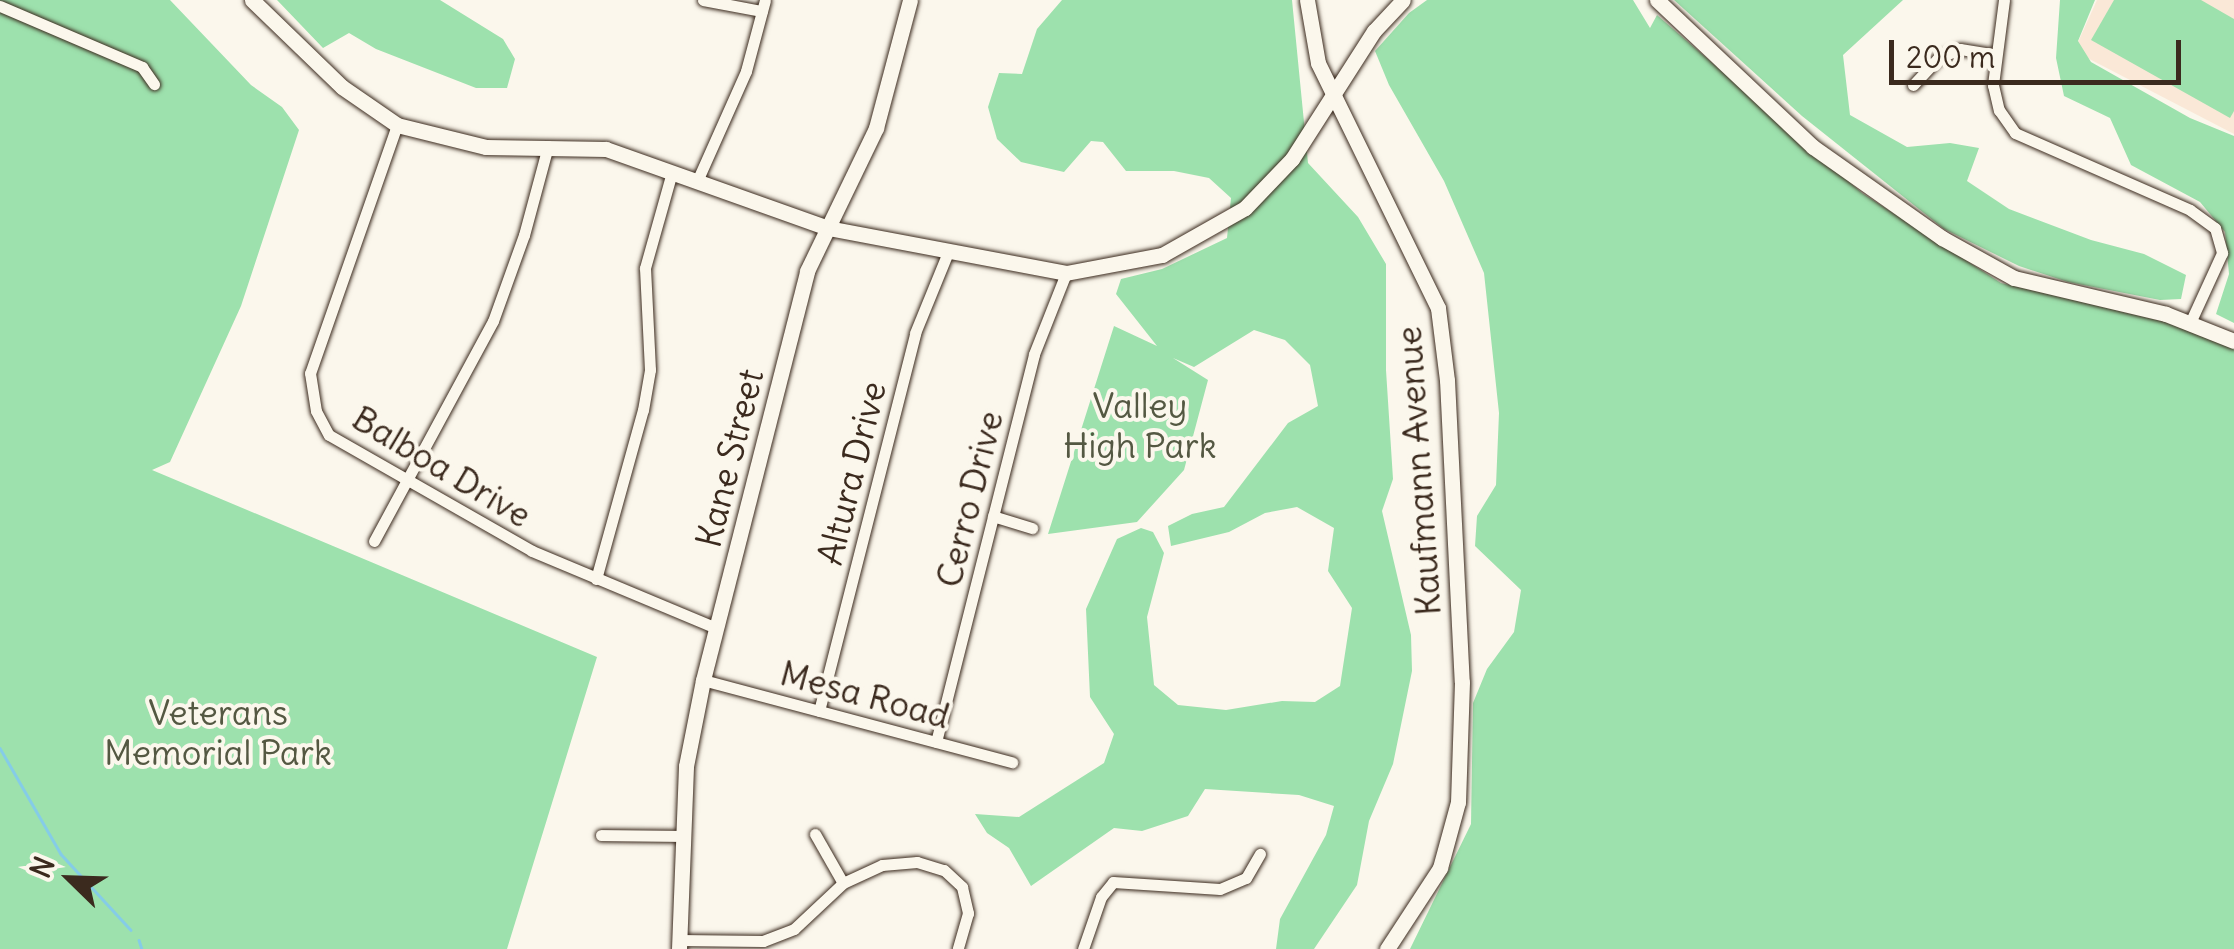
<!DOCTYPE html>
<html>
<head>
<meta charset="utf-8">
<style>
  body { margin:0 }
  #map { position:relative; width:2234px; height:949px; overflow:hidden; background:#fbf7ec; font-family:Delius,sans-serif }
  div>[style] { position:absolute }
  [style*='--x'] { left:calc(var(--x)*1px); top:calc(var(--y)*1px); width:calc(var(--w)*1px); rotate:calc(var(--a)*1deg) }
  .built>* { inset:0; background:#fae8d7 }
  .green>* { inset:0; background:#9de1ad }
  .stream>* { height:2.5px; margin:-1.25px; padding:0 1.25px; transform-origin:1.25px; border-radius:1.25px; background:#85cce7 }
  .roads { filter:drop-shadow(0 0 2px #3b2a1e) drop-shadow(0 0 2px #3b2a1e) }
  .street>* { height:11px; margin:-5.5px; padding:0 5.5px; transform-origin:5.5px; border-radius:5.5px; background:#fbf7ec }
  .secondary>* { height:15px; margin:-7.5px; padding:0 7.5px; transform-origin:7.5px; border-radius:7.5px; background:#fbf7ec }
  span { translate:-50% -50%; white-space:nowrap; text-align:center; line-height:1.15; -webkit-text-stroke:8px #fbf7ec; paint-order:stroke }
  .park-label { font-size:35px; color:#545842 }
  .street-label { font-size:35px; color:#3b2a1e }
  .north { position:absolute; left:20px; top:829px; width:100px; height:100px; -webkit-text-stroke:8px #fbf7ec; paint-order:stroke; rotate:293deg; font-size:28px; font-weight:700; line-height:40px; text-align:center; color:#3b2a1e }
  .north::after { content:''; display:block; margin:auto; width:35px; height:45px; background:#3b2a1e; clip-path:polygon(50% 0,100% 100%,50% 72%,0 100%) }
  .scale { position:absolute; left:1889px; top:40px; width:292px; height:45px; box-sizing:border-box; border:5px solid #3b2a1e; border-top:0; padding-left:12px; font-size:30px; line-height:35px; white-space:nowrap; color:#3b2a1e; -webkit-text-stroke:8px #fbf7ec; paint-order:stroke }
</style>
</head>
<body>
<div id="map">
  <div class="built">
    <i style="clip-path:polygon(2097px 0,2234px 0,2234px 134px,2074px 51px)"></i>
  </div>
  <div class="green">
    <i style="clip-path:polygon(0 0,170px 0,251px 85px,282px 107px,299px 130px,241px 306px,170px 462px,152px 470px,597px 657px,507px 949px,0 949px)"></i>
    <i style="clip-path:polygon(277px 0,440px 0,503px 39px,515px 59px,507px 88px,476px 88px,376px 49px,349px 33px,323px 48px)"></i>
    <i style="clip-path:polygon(1062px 0,1292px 0,1308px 163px,1358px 217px,1386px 264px,1386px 370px,1393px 479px,1382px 511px,1411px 635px,1412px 671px,1393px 764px,1369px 821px,1357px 885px,1314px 949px,1276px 949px,1280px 919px,1326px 835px,1334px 806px,1299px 795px,1205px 789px,1188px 816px,1142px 831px,1114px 828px,1031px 886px,1009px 848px,987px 833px,975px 814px,1019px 817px,1104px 763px,1114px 734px,1090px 697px,1086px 609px,1117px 539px,1141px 528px,1153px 532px,1164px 553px,1147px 617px,1154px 685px,1178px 705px,1226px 710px,1282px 701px,1315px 702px,1340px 686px,1352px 608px,1328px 571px,1334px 528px,1297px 507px,1265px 513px,1229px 532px,1171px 546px,1168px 526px,1192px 514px,1224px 507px,1288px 423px,1318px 406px,1310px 365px,1285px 340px,1254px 330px,1194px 367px,1173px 358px,1208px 380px,1184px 470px,1137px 522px,1048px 534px,1114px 326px,1157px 346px,1116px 294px,1121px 279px,1162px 269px,1227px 238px,1231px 198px,1209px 178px,1174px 171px,1126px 171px,1103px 142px,1091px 141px,1064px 172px,1021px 162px,997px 139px,988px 107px,999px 73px,1022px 74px,1037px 29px)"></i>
    <i style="clip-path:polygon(1427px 0,1633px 0,1650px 28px,1657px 15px,1862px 193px,2001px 283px,2165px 322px,2234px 349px,2234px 949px,1410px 949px,1471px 824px,1473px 703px,1487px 669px,1514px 632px,1521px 590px,1475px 546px,1477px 516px,1496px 485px,1499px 413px,1484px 273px,1444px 181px,1389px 85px,1375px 51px,1409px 13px)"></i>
    <i style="clip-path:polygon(1674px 0,1903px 0,1843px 55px,1850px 115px,1907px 147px,1950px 143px,1979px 148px,1967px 181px,2009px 209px,2091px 240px,2144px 254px,2186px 275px,2181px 299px,2160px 300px,2068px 282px,2019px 266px,1944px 229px,1802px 116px)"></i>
    <i style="clip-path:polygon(2060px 0,2095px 0,2078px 41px,2091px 62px,2190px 118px,2234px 136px,2234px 323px,2216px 314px,2229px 274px,2225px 232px,2200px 202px,2131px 165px,2110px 118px,2064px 96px,2056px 58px)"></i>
    <i style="clip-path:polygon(2114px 0,2201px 0,2234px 19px,2234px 111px,2230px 118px,2091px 40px)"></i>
  </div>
  <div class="stream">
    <i style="--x:0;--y:748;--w:122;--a:60.1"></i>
    <i style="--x:61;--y:854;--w:103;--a:47.4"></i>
    <i style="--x:139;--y:940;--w:9;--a:72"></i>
  </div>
  <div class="roads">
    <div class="street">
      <i style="--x:703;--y:0;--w:60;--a:10.6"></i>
      <i style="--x:2004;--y:0;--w:86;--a:97.4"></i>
      <i style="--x:1993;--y:85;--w:26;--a:77"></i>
      <i style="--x:1999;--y:110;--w:28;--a:55"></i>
      <i style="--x:2015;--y:133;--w:191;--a:23.7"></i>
      <i style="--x:2190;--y:210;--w:31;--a:36"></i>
      <i style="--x:2215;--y:228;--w:26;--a:74"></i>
      <i style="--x:2222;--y:253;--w:77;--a:114.6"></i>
      <i style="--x:0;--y:6;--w:155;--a:23.2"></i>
      <i style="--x:142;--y:67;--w:21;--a:55"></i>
      <i style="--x:1913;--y:85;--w:37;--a:-47"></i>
      <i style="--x:1938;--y:58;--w:24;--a:-22"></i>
      <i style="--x:1960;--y:49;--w:36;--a:9"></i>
      <i style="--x:397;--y:125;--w:263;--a:109.3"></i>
      <i style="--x:310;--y:373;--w:38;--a:81"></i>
      <i style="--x:316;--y:411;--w:27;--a:62"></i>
      <i style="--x:329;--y:435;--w:234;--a:29.7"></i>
      <i style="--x:532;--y:551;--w:199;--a:22.7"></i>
      <i style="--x:698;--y:179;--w:118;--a:-66"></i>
      <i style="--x:746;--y:71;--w:73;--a:-75"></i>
      <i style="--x:993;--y:516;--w:41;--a:17.1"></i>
      <i style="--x:374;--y:541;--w:250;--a:-61.6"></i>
      <i style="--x:493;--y:321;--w:91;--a:-70.2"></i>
      <i style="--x:524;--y:235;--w:92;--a:-74.9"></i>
      <i style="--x:596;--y:579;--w:175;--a:-74.5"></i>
      <i style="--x:643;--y:410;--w:41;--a:-80.1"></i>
      <i style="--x:650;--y:370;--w:102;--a:-92.8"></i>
      <i style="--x:645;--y:268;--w:100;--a:-74.3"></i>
      <i style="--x:703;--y:680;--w:320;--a:14.9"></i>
      <i style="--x:819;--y:711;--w:390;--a:-75.7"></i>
      <i style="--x:915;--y:333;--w:87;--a:-67.8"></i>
      <i style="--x:936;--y:742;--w:400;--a:-75.8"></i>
      <i style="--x:1034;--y:354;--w:87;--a:-68.4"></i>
      <i style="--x:815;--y:834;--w:56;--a:60.3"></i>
      <i style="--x:601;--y:835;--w:79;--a:0.7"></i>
      <i style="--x:679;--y:940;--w:84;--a:0.7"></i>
      <i style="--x:763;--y:941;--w:33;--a:-21"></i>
      <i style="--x:794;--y:929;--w:67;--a:-43.2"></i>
      <i style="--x:843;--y:883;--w:43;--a:-24.8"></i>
      <i style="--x:882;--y:865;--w:35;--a:-5"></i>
      <i style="--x:917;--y:862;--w:28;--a:17"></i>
      <i style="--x:944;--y:870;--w:25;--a:43"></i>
      <i style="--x:962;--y:887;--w:27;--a:77"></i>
      <i style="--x:968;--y:913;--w:37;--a:106"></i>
      <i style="--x:1083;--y:949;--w:55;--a:-70.9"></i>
      <i style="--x:1101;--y:897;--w:19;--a:-51"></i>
      <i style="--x:1113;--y:882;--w:107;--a:3.7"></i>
      <i style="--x:1220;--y:889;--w:28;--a:-23"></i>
      <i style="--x:1246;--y:878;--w:28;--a:-60"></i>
    </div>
    <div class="secondary">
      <i style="--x:252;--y:0;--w:125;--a:44"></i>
      <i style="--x:342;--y:87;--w:67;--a:34.6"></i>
      <i style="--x:397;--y:125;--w:92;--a:13.9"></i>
      <i style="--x:486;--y:147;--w:120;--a:1"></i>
      <i style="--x:606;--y:149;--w:236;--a:19.6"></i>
      <i style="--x:828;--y:228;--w:242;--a:10.7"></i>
      <i style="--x:1066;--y:273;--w:98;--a:-10.6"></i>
      <i style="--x:1162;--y:255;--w:95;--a:-29.5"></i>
      <i style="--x:1245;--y:208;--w:68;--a:-46.2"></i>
      <i style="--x:1292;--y:159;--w:152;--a:-57.4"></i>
      <i style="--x:1374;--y:31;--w:42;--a:-46.9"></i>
      <i style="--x:1307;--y:0;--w:64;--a:80.1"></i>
      <i style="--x:1318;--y:63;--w:273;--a:63.9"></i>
      <i style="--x:1438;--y:308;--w:73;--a:82.9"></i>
      <i style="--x:1447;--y:380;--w:302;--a:87.2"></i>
      <i style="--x:1462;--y:682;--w:120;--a:91.9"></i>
      <i style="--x:1458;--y:802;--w:68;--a:105.3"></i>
      <i style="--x:1440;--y:868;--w:97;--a:123.2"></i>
      <i style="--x:1657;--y:0;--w:214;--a:43.3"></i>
      <i style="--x:1813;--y:147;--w:158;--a:35.2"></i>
      <i style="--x:1942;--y:238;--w:82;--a:29.1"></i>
      <i style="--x:2014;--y:278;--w:156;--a:13.3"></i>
      <i style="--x:2166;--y:314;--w:73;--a:21.7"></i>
      <i style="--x:679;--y:949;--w:183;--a:-87.8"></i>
      <i style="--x:686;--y:766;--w:88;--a:-78.8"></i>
      <i style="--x:703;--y:680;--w:422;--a:-75.7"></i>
      <i style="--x:807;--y:271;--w:159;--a:-64.2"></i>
      <i style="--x:876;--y:128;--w:132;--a:-75.1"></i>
    </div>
  </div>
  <div class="park-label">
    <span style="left:1140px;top:425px">Valley<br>High Park</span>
    <span style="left:218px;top:732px">Veterans<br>Memorial Park</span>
  </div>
  <div class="street-label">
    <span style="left:729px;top:458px;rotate:-76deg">Kane Street</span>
    <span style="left:442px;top:466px;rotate:31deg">Balboa Drive</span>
    <span style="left:1418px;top:471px;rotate:-94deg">Kaufmann Avenue</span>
    <span style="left:851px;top:473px;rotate:-76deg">Altura Drive</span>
    <span style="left:969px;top:499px;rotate:-76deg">Cerro Drive</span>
    <span style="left:865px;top:694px;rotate:15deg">Mesa Road</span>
  </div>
  <div class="north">N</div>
  <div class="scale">200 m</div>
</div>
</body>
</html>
